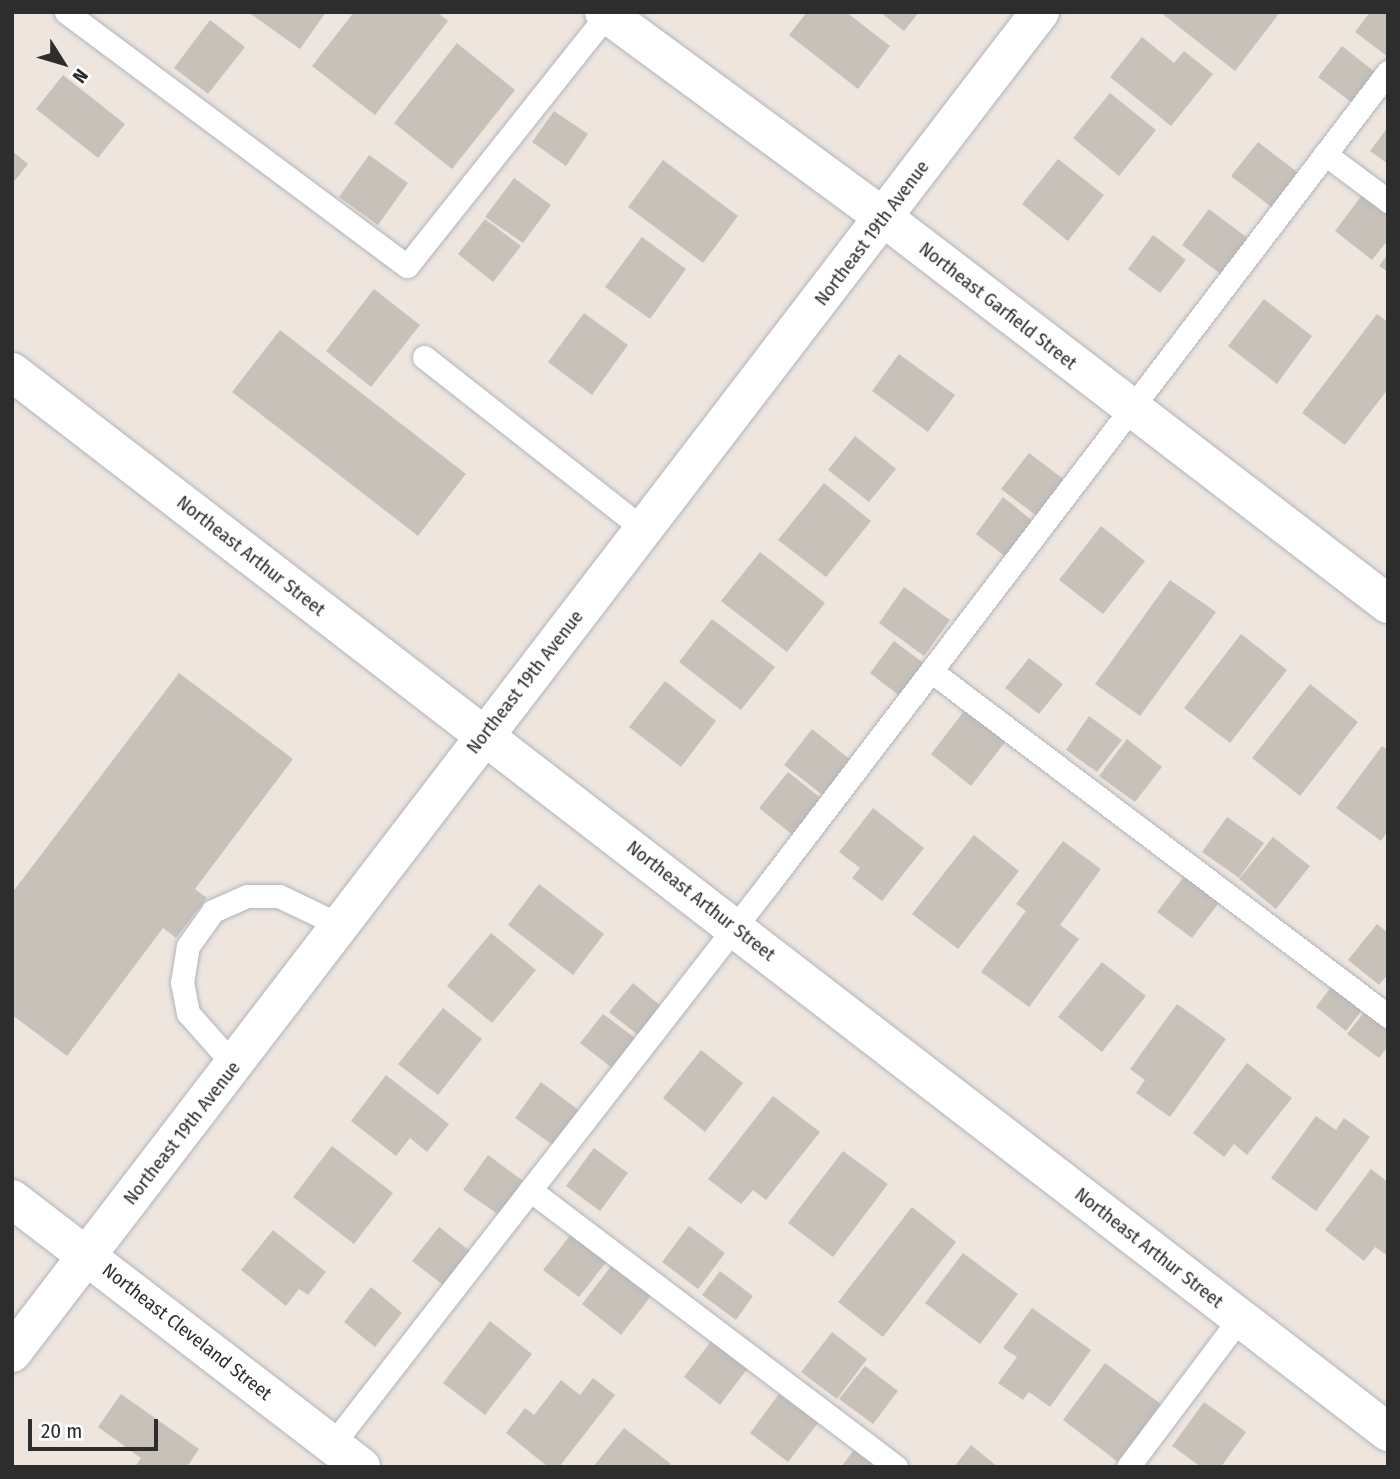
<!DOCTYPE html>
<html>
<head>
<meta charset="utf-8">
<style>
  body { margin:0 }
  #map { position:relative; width:1400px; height:1479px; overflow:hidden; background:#efe5df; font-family:"Fira Sans Condensed",sans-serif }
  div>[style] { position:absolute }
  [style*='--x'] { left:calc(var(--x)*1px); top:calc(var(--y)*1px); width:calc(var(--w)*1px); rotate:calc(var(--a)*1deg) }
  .building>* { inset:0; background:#c8c1ba }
  .roads { filter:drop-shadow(0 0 2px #afb5bd) drop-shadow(0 0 2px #afb5bd) }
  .service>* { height:23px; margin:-11.5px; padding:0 11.5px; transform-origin:11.5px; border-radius:11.5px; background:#fff }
  .minor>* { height:38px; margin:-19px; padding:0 19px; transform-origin:19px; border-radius:19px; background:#fff }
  span { translate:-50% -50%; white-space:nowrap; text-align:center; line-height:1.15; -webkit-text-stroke:7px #fff; paint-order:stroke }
  .street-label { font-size:19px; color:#2d2d2d }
  .frame { position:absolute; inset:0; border:14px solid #2d2d2d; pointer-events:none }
  .north { position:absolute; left:28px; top:28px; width:70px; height:70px; -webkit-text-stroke:5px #fff; paint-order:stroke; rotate:127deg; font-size:19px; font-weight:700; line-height:28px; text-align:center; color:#2d2d2d }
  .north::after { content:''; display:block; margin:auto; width:24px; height:32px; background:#2d2d2d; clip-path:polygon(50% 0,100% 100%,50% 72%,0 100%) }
  .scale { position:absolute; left:28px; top:1419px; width:130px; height:32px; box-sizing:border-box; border:4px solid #2d2d2d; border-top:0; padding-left:9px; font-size:21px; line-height:24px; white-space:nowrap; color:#2d2d2d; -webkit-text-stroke:5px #fff; paint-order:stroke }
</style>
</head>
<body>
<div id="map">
  <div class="building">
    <i style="clip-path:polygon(248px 12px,326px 12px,300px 49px)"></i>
    <i style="clip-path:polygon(354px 12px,437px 12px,448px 21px,375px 115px,312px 66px)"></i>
    <i style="clip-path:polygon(807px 12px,846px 12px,890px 46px,858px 89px,789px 35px)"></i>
    <i style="clip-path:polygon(880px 12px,919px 12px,904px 31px)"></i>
    <i style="clip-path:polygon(1160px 12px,1275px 12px,1278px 15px,1235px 71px)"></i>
    <i style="clip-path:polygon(1370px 12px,1388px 12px,1388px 57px,1355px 32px)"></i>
    <i style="clip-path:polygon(210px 20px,245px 47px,208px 94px,174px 68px)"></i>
    <i style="clip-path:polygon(1142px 37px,1174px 63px,1184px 51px,1213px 74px,1171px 126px,1110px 77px)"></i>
    <i style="clip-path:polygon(457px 43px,515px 90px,452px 169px,394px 123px)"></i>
    <i style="clip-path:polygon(1342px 46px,1375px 72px,1351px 102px,1318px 77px)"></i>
    <i style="clip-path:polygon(63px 75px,125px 124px,98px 158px,36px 109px)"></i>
    <i style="clip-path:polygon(1110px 93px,1156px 130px,1119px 176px,1073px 138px)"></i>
    <i style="clip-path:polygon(554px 111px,588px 134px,566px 166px,532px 142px)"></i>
    <i style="clip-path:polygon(1388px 127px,1388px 164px,1370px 151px)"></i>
    <i style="clip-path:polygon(1258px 142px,1301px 175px,1274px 209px,1231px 176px)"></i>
    <i style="clip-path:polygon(12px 151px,28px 164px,12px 184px)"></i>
    <i style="clip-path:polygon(369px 155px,408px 183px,378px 225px,339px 197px)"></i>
    <i style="clip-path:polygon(1058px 159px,1104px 195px,1068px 241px,1022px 204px)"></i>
    <i style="clip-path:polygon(663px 160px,738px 216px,703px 263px,628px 207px)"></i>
    <i style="clip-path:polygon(514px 178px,551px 205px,523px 243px,485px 217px)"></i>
    <i style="clip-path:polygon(1365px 191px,1388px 208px,1388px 240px,1372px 260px,1335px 231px)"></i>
    <i style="clip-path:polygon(1209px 209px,1249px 239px,1222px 275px,1182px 245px)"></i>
    <i style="clip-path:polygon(485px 219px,521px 246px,493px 282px,458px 254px)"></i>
    <i style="clip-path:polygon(1153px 235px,1186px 260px,1160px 293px,1128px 269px)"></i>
    <i style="clip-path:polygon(642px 237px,686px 269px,650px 319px,605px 287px)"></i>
    <i style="clip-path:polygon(1388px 254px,1388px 272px,1379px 266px)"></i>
    <i style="clip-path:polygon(374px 289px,420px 325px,371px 387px,326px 351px)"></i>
    <i style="clip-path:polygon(1264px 299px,1312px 336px,1277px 384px,1228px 346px)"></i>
    <i style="clip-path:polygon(584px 313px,628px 345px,592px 395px,548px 362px)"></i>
    <i style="clip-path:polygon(1377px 314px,1388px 322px,1388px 389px,1345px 445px,1302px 413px)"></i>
    <i style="clip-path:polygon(280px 330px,466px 474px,418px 536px,232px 392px)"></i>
    <i style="clip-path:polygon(899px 354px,955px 395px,928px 432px,872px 391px)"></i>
    <i style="clip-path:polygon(855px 436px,896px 469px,869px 502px,828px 470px)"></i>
    <i style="clip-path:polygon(1029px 453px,1066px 481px,1038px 517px,1001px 489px)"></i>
    <i style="clip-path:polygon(824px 483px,871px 521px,826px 577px,778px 540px)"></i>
    <i style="clip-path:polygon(1003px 497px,1034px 522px,1006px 557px,976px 534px)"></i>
    <i style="clip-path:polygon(1101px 526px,1145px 561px,1103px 614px,1059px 580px)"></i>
    <i style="clip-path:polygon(760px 552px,825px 603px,787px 652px,721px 601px)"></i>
    <i style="clip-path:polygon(1170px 580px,1216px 612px,1140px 716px,1095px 684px)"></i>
    <i style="clip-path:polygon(904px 587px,950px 620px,924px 656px,879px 623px)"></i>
    <i style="clip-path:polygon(712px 619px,775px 667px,741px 710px,679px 662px)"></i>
    <i style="clip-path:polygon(1241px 634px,1287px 670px,1230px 743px,1184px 708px)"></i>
    <i style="clip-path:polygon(894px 641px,926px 665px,901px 697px,870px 673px)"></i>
    <i style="clip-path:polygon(1029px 658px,1063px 684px,1039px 714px,1005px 688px)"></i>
    <i style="clip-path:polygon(179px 673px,293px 759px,195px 889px,207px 898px,176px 938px,163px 928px,67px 1056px,12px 1015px,12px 893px)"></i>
    <i style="clip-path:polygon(665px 681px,716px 721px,681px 767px,629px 727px)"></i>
    <i style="clip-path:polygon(1310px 684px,1358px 722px,1300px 796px,1252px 758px)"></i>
    <i style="clip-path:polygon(965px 710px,1006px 741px,971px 786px,931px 754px)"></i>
    <i style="clip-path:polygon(1089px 716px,1122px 740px,1097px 772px,1066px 750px)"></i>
    <i style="clip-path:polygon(812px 729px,852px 761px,824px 796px,784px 765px)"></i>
    <i style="clip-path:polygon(1127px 739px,1162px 767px,1135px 802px,1099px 776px)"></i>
    <i style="clip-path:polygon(1382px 746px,1388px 750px,1388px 831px,1381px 841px,1336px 808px)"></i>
    <i style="clip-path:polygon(788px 772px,823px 800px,794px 836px,759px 808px)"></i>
    <i style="clip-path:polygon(873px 808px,924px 848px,882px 901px,852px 878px,860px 868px,839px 852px)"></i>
    <i style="clip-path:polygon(1227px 817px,1264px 843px,1239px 878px,1202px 852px)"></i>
    <i style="clip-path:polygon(974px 835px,1019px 871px,958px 949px,912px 914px)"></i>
    <i style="clip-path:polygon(1273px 837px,1310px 866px,1276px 909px,1239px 879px)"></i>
    <i style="clip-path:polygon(1063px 841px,1101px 869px,1060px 925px,1079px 939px,1029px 1007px,981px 972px,1026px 911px,1016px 904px)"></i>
    <i style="clip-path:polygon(1186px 874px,1221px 900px,1192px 938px,1157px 912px)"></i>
    <i style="clip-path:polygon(539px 884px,604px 934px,573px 975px,508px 925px)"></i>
    <i style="clip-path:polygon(1377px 924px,1388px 933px,1388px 974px,1379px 985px,1348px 960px)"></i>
    <i style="clip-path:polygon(491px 933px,536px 970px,492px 1023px,447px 986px)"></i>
    <i style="clip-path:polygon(1102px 962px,1146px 996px,1102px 1052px,1058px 1017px)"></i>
    <i style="clip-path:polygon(633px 983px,661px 1006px,638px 1035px,609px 1012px)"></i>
    <i style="clip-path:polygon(1331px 987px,1362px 1010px,1346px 1031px,1316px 1007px)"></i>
    <i style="clip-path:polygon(1177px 1004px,1226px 1039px,1170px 1117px,1136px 1093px,1145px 1080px,1130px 1069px)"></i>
    <i style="clip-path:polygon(443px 1008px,482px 1039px,438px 1095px,398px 1064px)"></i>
    <i style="clip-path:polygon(1366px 1010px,1388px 1026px,1388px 1046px,1379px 1058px,1347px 1034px)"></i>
    <i style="clip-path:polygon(603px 1014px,635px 1038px,612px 1068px,580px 1043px)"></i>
    <i style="clip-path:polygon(701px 1050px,743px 1083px,705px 1132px,663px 1098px)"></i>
    <i style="clip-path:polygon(1247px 1063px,1292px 1098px,1247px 1155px,1234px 1144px,1224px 1157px,1193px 1133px)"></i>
    <i style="clip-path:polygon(386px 1075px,449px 1124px,427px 1152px,410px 1138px,396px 1156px,351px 1121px)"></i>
    <i style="clip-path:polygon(541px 1082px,580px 1111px,554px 1146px,515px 1118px)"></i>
    <i style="clip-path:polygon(773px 1096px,820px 1132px,766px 1200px,753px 1190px,741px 1204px,708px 1179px)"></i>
    <i style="clip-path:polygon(1316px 1116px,1336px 1130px,1344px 1118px,1370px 1137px,1316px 1211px,1271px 1178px)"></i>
    <i style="clip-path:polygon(332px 1146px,393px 1193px,354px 1244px,293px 1197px)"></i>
    <i style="clip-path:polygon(594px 1148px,628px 1173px,600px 1211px,566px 1186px)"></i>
    <i style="clip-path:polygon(843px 1151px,888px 1184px,833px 1257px,788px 1223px)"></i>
    <i style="clip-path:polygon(488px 1155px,526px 1183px,502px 1217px,463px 1190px)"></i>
    <i style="clip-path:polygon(1371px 1169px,1388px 1182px,1388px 1256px,1375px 1247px,1364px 1261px,1325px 1230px)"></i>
    <i style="clip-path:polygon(912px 1207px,956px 1242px,883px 1337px,838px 1302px)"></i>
    <i style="clip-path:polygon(689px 1226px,725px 1253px,698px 1289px,662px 1262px)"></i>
    <i style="clip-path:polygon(439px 1227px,474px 1254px,447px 1288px,412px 1261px)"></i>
    <i style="clip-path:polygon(273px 1230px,326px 1272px,308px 1295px,299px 1289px,286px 1306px,241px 1270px)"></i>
    <i style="clip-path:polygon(572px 1233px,607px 1261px,579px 1297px,543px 1270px)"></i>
    <i style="clip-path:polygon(963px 1253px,1018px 1294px,980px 1344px,925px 1303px)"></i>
    <i style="clip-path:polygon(615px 1261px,654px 1292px,621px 1335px,582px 1304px)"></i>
    <i style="clip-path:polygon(720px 1271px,753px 1296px,736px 1320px,702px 1295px)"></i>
    <i style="clip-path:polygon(371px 1287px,402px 1313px,375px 1347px,344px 1322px)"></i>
    <i style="clip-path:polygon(1032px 1308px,1091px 1350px,1050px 1407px,1029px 1392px,1023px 1400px,998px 1383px,1017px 1357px,1003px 1348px)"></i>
    <i style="clip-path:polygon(490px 1321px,532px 1354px,485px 1415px,443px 1383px)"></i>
    <i style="clip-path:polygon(832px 1332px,867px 1359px,837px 1399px,801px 1372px)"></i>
    <i style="clip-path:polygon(712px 1340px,748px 1368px,720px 1405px,684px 1377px)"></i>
    <i style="clip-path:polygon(1105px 1363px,1161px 1404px,1118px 1462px,1063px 1420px)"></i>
    <i style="clip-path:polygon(865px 1366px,898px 1391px,873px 1424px,839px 1399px)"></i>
    <i style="clip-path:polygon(593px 1378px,615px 1395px,559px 1467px,548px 1467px,506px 1433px,525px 1408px,534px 1415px,561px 1380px,580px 1395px)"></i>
    <i style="clip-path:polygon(121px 1394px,199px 1449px,187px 1467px,135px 1467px,141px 1458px,98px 1427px)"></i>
    <i style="clip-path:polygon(779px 1394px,818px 1423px,788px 1462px,750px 1433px)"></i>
    <i style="clip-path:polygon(1204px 1402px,1246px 1432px,1221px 1467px,1201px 1467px,1172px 1446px)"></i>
    <i style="clip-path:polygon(624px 1428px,671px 1464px,669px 1467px,593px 1467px)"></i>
    <i style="clip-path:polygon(971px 1445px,998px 1467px,954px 1467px)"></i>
    <i style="clip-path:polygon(854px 1450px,876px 1467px,841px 1467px)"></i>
  </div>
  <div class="roads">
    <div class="service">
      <i style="--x:66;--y:12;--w:425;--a:36.7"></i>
      <i style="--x:407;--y:266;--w:325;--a:-51.5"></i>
      <i style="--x:1325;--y:154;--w:79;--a:36.7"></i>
      <i style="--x:424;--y:357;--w:278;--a:38.1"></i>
      <i style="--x:931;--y:671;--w:573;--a:37.05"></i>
      <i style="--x:234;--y:1065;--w:69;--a:-131.5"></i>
      <i style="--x:188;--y:1013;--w:31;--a:-101"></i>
      <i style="--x:182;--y:983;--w:37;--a:-81"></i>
      <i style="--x:188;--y:946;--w:43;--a:-54.5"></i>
      <i style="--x:213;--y:911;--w:37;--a:-24"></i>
      <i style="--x:247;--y:896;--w:32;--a:0"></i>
      <i style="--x:279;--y:896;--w:70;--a:25.5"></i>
      <i style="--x:530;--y:1190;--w:459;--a:37.1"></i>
      <i style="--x:332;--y:1445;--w:713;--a:-52.12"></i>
      <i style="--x:770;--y:882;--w:1019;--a:-52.66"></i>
      <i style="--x:1128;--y:1467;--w:186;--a:-53.1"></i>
    </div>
    <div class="minor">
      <i style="--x:604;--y:12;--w:346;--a:36.3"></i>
      <i style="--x:883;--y:217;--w:636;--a:37.46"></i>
      <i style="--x:12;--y:372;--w:1737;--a:37.61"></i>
      <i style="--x:12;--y:1199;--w:440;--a:37.5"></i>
      <i style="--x:12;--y:1353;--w:1690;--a:-52.53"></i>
    </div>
  </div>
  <div class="street-label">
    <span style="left:872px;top:233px;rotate:-53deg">Northeast 19th Avenue</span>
    <span style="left:998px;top:306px;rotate:38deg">Northeast Garfield Street</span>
    <span style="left:251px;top:556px;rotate:38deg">Northeast Arthur Street</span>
    <span style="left:525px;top:682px;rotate:-52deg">Northeast 19th Avenue</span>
    <span style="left:701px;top:901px;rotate:38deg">Northeast Arthur Street</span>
    <span style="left:182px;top:1133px;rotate:-52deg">Northeast 19th Avenue</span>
    <span style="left:1149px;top:1248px;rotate:38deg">Northeast Arthur Street</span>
    <span style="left:187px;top:1332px;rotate:38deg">Northeast Cleveland Street</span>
  </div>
  <div class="frame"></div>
  <div class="north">N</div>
  <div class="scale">20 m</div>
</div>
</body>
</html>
